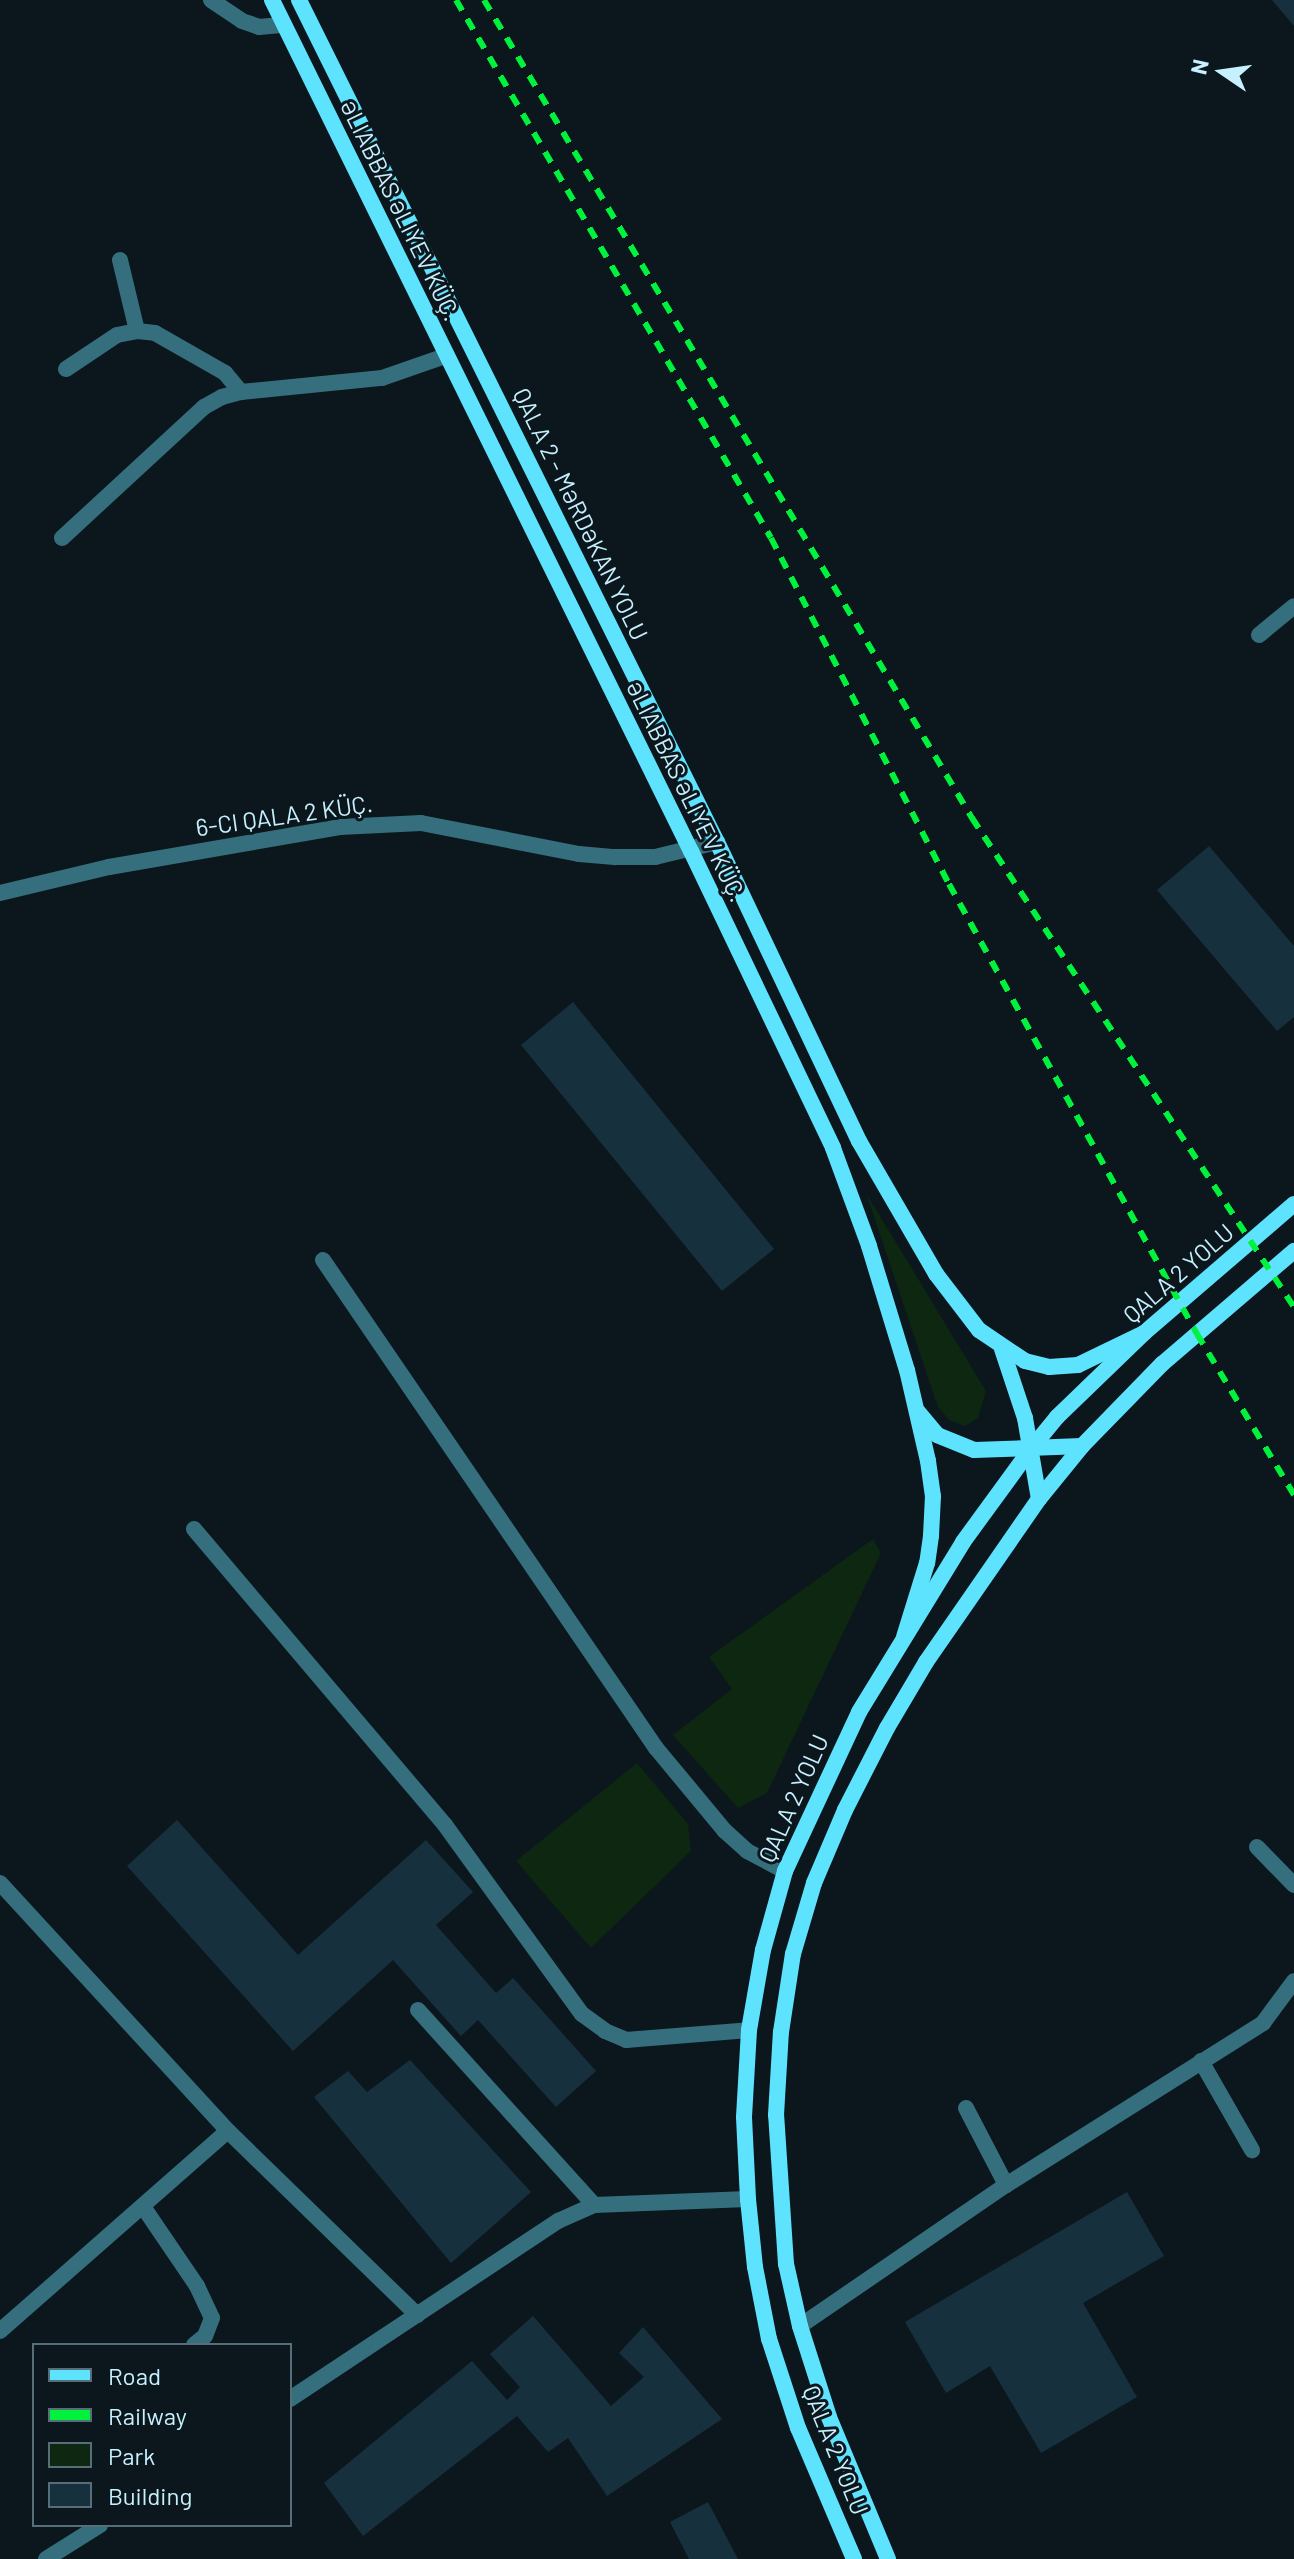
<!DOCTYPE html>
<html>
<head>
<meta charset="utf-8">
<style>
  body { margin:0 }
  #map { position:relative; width:1294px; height:2559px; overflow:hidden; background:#0b171d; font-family:Barlow,sans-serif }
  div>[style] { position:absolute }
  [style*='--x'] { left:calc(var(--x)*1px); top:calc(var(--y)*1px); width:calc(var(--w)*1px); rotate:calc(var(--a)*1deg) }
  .green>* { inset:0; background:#0e2711 }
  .building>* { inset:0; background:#17303e }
  .service>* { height:16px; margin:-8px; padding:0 8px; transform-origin:8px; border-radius:8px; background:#356f7d }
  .minor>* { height:16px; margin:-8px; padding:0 8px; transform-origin:8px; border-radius:8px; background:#356f7d }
  .secondary>* { height:16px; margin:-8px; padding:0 8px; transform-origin:8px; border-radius:8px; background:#5ee3ff }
  .rail>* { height:6px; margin-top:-3px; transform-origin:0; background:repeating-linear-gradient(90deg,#00f23d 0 12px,transparent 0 22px) }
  span { translate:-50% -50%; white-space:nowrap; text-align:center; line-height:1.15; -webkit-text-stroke:6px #0b171d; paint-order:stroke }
  .street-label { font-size:24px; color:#c7f0ff }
  .legend { position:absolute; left:32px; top:2343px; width:260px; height:184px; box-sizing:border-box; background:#0b171d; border:2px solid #566e77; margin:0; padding:10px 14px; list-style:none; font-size:24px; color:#c7f0ff }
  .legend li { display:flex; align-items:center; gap:16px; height:40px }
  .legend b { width:40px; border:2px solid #566e77 }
  .north { position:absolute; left:1182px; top:32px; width:80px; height:80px; -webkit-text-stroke:6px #0b171d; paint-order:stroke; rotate:283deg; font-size:22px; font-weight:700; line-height:32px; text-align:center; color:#c7f0ff }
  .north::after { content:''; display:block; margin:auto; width:28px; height:36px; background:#c7f0ff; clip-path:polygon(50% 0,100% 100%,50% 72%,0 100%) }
</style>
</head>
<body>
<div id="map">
  <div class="green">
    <i style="clip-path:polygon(866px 1193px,986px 1391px,978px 1418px,965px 1426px,949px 1420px,938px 1407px)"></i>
    <i style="clip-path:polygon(873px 1539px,881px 1553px,767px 1793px,738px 1808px,673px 1735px,732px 1689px,709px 1657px)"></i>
    <i style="clip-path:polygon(637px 1763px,688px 1824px,691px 1851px,591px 1948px,516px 1861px)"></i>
  </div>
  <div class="building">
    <i style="clip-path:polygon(1272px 0,1294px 0,1294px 26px)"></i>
    <i style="clip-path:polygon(1209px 846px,1294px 946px,1294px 1017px,1277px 1031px,1157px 890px)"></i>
    <i style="clip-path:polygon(573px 1002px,774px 1249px,722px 1291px,521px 1045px)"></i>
    <i style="clip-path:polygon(177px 1820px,298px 1955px,426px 1840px,473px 1892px,436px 1925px,496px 1993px,513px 1978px,596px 2071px,556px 2107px,478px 2020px,461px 2036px,393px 1960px,293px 2051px,127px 1866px)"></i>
    <i style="clip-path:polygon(410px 2060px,531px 2192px,451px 2263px,314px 2097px,348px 2071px,367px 2092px)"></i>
    <i style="clip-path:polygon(1127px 2192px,1164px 2256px,1083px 2303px,1137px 2397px,1041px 2453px,990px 2366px,946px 2393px,905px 2322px)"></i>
    <i style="clip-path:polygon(533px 2316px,611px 2406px,644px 2377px,619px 2353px,643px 2327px,722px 2419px,607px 2496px,568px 2438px,548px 2452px,517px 2416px,363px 2536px,324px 2483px,472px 2361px,507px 2400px,520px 2387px,490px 2354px)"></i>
    <i style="clip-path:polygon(708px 2502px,738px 2559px,689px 2559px,670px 2522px)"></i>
  </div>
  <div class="service">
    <i style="--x:1259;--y:635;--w:45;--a:-39.6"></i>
    <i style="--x:323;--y:1260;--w:591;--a:55.69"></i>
    <i style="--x:656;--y:1748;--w:108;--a:50.3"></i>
    <i style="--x:725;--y:1831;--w:30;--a:42"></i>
    <i style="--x:747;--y:1851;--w:43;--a:27.8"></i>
    <i style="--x:194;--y:1529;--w:388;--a:49.7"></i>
    <i style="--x:445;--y:1825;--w:233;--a:54.1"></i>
    <i style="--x:582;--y:2014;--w:29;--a:36"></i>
    <i style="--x:605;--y:2031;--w:23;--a:23"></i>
    <i style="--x:626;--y:2040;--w:123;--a:-4.6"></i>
    <i style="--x:1257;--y:1847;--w:53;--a:45.8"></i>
    <i style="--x:0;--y:1883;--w:337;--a:47.4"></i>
    <i style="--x:418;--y:2010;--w:263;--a:47.9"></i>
    <i style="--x:1201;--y:2061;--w:103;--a:60.2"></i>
    <i style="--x:966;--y:2108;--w:87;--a:62.5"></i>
    <i style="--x:144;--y:2208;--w:94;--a:55.8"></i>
    <i style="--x:197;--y:2286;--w:35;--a:65"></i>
    <i style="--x:212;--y:2318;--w:19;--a:111"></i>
    <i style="--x:205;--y:2336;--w:14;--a:141"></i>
    <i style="--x:800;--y:2326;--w:250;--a:-34.4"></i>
    <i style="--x:1006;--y:2185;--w:304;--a:-32.2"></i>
    <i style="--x:1263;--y:2023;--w:52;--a:-53.6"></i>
    <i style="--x:0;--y:2331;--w:303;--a:-41.3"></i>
    <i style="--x:228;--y:2131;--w:264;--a:44.2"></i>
    <i style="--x:290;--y:2399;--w:322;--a:-33.6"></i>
    <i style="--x:558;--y:2221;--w:39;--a:-24"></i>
    <i style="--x:594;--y:2205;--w:154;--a:-2.2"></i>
    <i style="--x:46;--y:2559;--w:64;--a:-32.2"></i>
  </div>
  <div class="minor">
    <i style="--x:211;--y:0;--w:37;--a:34"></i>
    <i style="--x:242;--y:21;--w:18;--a:19"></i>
    <i style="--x:259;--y:27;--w:25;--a:-5"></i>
    <i style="--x:120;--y:260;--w:73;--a:76.5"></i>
    <i style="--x:66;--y:369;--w:61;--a:-33.7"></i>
    <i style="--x:117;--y:335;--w:20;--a:-11"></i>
    <i style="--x:137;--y:331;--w:18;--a:6"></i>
    <i style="--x:155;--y:333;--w:81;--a:29.7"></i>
    <i style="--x:225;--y:373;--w:25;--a:50"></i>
    <i style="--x:62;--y:538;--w:193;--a:-42.7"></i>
    <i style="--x:204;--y:407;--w:21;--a:-29"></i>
    <i style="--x:222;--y:397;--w:20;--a:-15"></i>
    <i style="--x:241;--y:392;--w:142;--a:-5.7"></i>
    <i style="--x:382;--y:378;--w:67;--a:-19.2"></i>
    <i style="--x:0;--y:893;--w:112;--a:-13.4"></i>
    <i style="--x:109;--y:867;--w:234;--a:-9.8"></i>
    <i style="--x:340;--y:827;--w:81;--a:-2.8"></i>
    <i style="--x:421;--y:823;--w:161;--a:11.1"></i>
    <i style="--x:579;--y:854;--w:36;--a:5"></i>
    <i style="--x:615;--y:857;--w:40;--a:0"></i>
    <i style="--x:655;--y:857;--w:64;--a:-13.6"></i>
  </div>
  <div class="secondary">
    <i style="--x:272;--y:0;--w:949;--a:63.79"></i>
    <i style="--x:691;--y:851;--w:329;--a:64.4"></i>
    <i style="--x:833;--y:1148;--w:104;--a:69.8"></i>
    <i style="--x:869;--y:1246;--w:130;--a:73"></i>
    <i style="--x:907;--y:1370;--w:93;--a:77"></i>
    <i style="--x:928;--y:1461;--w:35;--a:82"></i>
    <i style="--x:933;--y:1496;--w:40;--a:92.9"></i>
    <i style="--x:931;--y:1536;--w:27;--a:98"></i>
    <i style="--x:927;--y:1563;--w:77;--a:107.3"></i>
    <i style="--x:299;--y:0;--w:940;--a:63.6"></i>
    <i style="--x:717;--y:842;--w:331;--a:64.6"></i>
    <i style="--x:859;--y:1141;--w:154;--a:59.9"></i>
    <i style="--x:936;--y:1274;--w:71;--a:52.5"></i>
    <i style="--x:979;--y:1330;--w:55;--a:34"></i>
    <i style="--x:1025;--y:1361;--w:25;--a:14"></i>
    <i style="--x:1049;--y:1367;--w:29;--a:-4"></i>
    <i style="--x:1078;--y:1365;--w:73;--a:-25.9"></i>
    <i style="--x:1002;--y:1349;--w:73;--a:71.6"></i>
    <i style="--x:1025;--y:1418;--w:82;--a:80.2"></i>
    <i style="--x:918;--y:1412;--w:30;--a:50"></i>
    <i style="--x:937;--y:1435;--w:40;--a:22"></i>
    <i style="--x:974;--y:1450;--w:108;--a:-2.1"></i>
    <i style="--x:854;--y:2559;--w:142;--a:-113.1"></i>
    <i style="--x:798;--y:2428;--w:94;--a:-108"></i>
    <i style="--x:769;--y:2339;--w:73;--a:-101"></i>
    <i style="--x:755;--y:2267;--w:68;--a:-95.9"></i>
    <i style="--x:748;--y:2199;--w:82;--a:-92.8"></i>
    <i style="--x:744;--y:2117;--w:87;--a:-86.7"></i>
    <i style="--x:749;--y:2030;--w:81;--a:-80.1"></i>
    <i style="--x:763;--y:1950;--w:82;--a:-74.4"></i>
    <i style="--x:785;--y:1871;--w:175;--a:-65"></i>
    <i style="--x:859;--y:1712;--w:199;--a:-58.5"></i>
    <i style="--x:963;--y:1542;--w:114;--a:-53.9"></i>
    <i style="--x:1030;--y:1450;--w:43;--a:-50.7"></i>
    <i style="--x:1057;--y:1417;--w:121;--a:-44"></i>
    <i style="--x:1144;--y:1333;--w:198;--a:-40.7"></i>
    <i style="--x:888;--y:2559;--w:154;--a:-112.6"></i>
    <i style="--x:829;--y:2417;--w:96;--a:-107.7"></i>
    <i style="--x:800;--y:2326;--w:64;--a:-102.7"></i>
    <i style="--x:786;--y:2264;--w:149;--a:-93.8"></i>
    <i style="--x:776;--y:2115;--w:83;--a:-86.6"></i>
    <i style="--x:781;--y:2032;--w:79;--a:-81.3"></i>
    <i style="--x:793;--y:1954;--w:74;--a:-73.5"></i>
    <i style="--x:814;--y:1883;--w:79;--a:-67"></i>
    <i style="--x:845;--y:1810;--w:92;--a:-62.9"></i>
    <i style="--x:887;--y:1728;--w:77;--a:-59.4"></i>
    <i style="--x:926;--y:1662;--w:198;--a:-55.3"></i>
    <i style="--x:1039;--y:1499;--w:68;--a:-50.9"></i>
    <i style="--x:1082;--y:1446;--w:115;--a:-45.7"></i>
    <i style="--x:1162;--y:1364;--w:174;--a:-40.6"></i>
  </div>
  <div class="rail">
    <i style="--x:456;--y:0;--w:623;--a:59.65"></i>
    <i style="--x:771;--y:538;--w:389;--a:62.8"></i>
    <i style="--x:949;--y:884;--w:514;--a:61.14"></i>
    <i style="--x:1197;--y:1334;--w:188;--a:58.9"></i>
    <i style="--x:484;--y:0;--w:953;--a:59.18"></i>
    <i style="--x:972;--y:818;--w:585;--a:56.64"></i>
  </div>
  <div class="street-label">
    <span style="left:401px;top:210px;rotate:64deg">ƏLIABBAS ƏLIYEV KÜÇ.</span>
    <span style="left:581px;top:514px;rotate:64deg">QALA 2 - MƏRDƏKAN YOLU</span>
    <span style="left:687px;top:791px;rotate:64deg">ƏLIABBAS ƏLIYEV KÜÇ.</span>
    <span style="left:284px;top:815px;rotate:-8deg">6-CI QALA 2 KÜÇ.</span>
    <span style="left:1178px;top:1273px;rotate:-41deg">QALA 2 YOLU</span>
    <span style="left:793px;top:1798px;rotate:-66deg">QALA 2 YOLU</span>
    <span style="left:836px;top:2450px;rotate:68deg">QALA 2 YOLU</span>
  </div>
  <ul class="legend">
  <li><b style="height:10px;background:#5ee3ff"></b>Road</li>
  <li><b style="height:10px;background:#00f23d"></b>Railway</li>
  <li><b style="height:22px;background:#0e2711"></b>Park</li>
  <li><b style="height:22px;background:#17303e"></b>Building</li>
  </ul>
  <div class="north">N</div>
</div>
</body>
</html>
